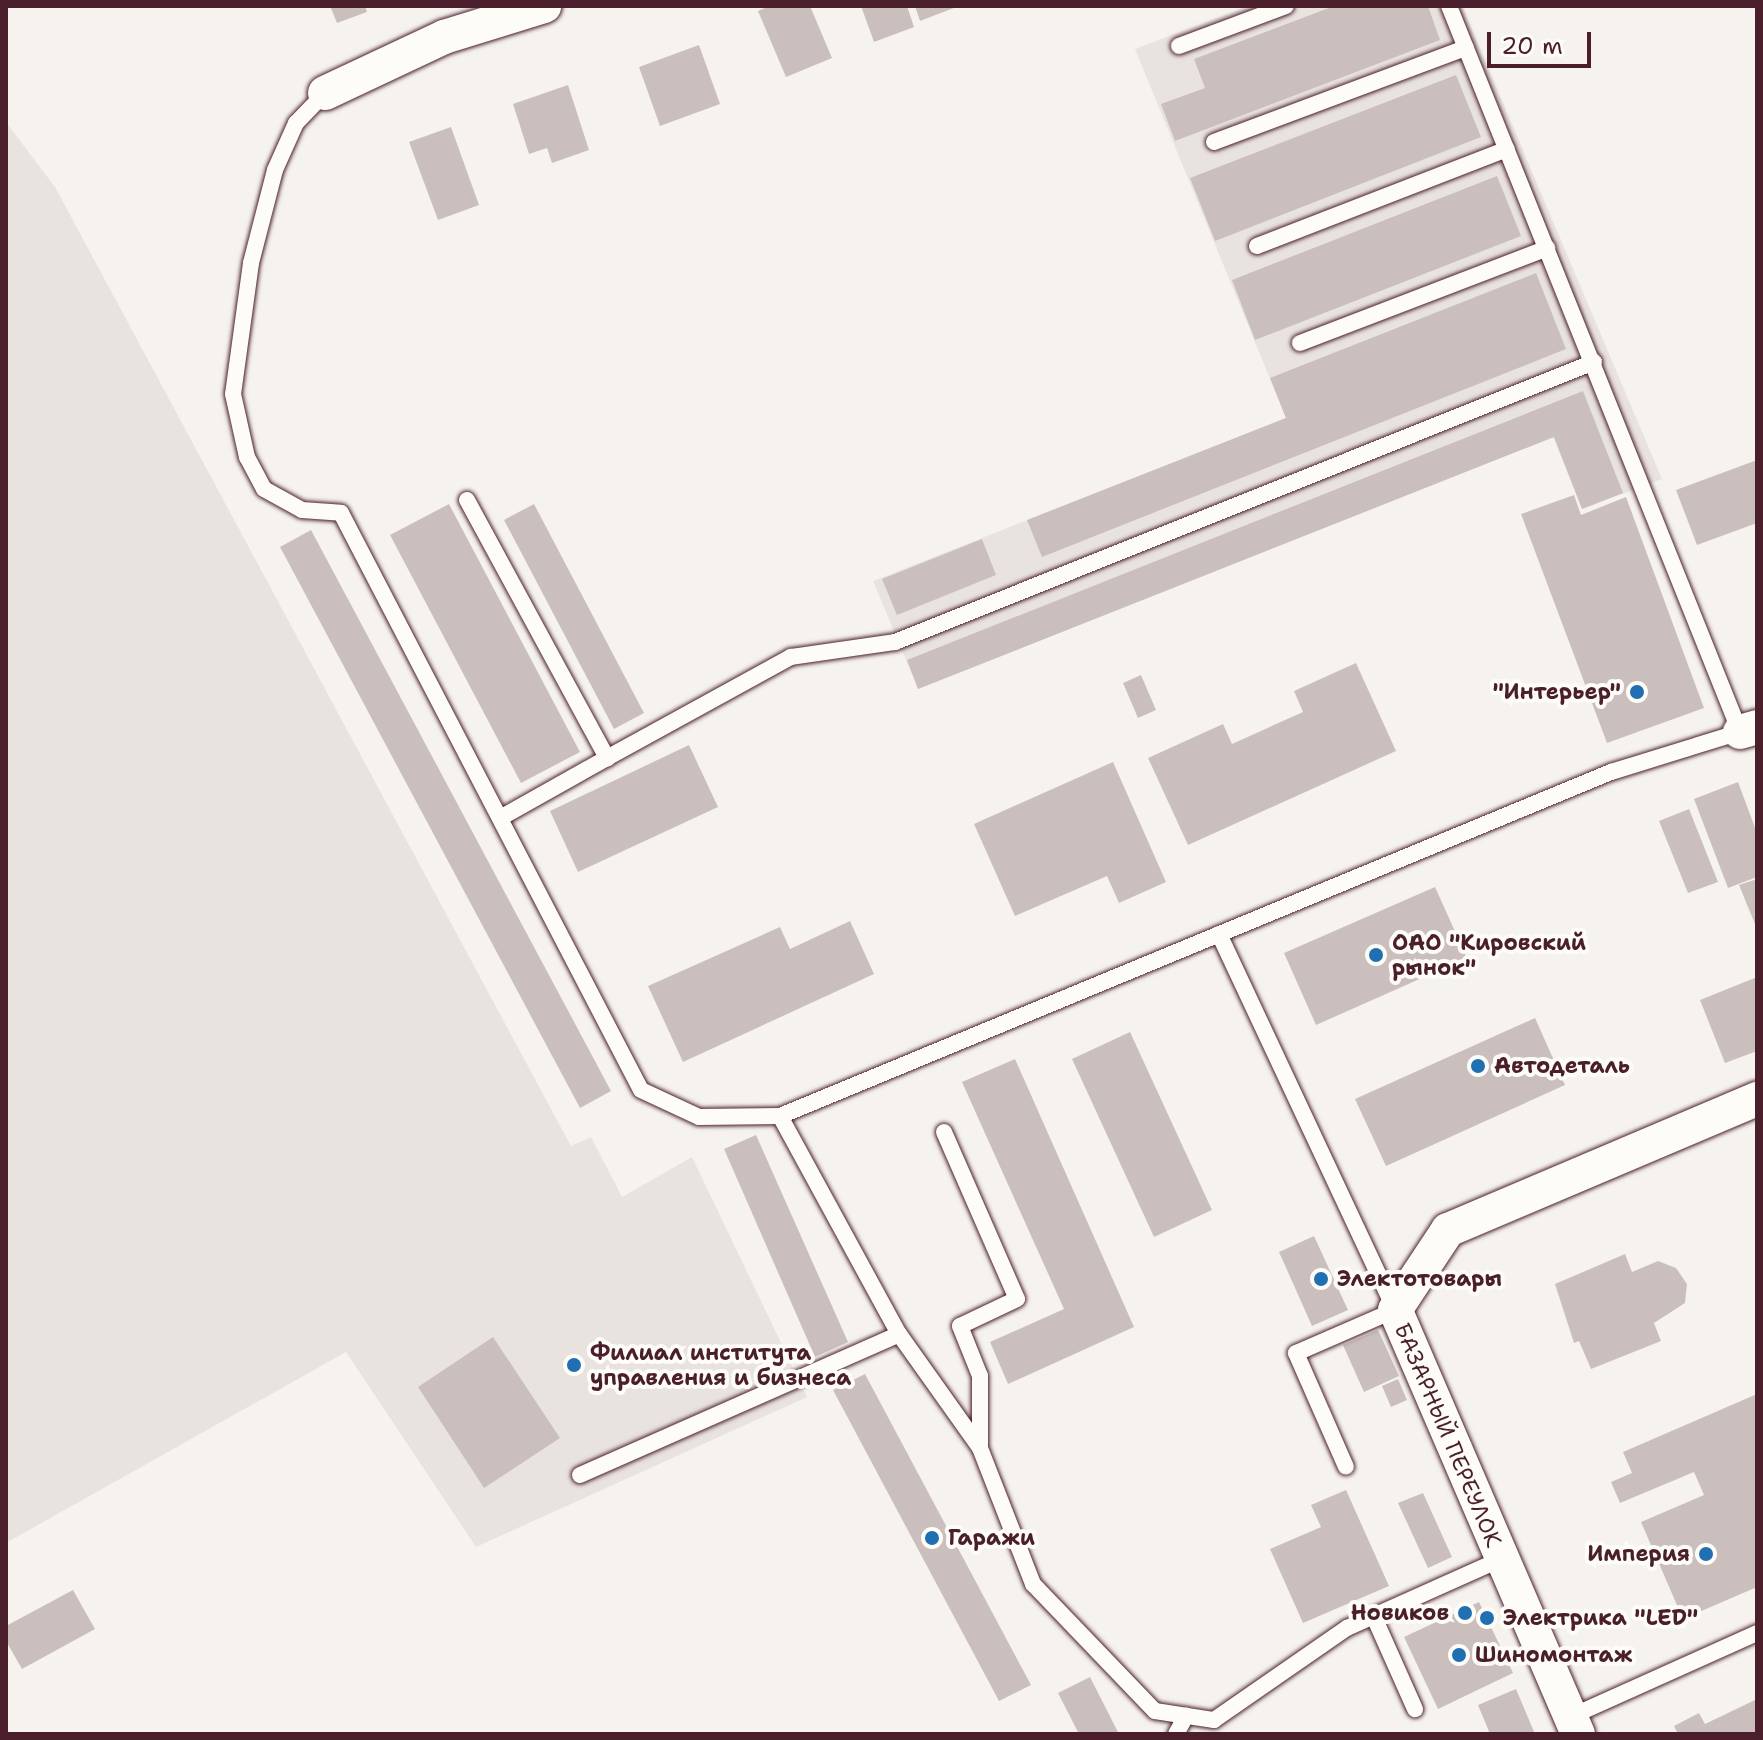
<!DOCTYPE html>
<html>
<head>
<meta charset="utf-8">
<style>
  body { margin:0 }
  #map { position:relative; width:1763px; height:1740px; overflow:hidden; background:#f6f3ef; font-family:"Shantell Sans",sans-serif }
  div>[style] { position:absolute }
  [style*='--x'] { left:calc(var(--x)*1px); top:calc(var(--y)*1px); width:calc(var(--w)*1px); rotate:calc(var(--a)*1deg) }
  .built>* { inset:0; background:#e9e3e0 }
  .building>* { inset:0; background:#cbbfbe }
  .roads { filter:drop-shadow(0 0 2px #4a1f2b) drop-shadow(0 0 2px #4a1f2b) }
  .lane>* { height:16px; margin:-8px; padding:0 8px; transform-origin:8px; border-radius:8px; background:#fdfcf7 }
  .street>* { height:34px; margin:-17px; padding:0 17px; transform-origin:17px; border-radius:17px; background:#fdfcf7 }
  .dots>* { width:22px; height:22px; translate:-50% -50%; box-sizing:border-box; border:4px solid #fdfcf7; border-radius:50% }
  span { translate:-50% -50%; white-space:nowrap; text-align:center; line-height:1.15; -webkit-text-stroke:8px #fdfcf7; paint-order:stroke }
  .poi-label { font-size:22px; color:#4a1f2b; font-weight:700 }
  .right { translate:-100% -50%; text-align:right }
  .left { translate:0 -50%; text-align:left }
  .street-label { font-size:22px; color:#4a1f2b }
  .frame { position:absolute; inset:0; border:8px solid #4a1f2b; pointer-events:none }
  .scale { position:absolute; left:1487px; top:32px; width:104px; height:36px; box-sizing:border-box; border:4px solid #4a1f2b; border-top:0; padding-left:10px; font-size:24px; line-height:28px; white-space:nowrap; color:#4a1f2b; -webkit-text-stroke:6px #fdfcf7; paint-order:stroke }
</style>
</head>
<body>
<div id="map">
  <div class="built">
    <i style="clip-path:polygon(1248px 6px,1462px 6px,1662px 479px,1582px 509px,1553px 437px,918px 689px,873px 581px,1286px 418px,1135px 49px)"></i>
    <i style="clip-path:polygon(6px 122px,55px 187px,571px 1146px,591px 1137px,622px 1197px,692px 1157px,807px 1397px,476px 1547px,346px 1352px,6px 1543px)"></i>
  </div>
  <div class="building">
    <i style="clip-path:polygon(330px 6px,365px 6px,367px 12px,337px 23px)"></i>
    <i style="clip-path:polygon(770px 6px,810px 6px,832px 58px,786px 77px,758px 11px)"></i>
    <i style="clip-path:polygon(861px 6px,907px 6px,914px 27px,874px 42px)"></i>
    <i style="clip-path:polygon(915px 6px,959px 6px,920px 21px)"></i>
    <i style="clip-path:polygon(1334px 6px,1428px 6px,1440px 40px,1175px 141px,1161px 104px,1205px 88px,1194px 59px)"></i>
    <i style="clip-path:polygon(699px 45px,720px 104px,660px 126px,639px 67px)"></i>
    <i style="clip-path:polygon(1456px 75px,1481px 137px,1215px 241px,1190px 178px)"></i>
    <i style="clip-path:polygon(568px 85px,589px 150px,552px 163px,547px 148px,529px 154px,513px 104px)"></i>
    <i style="clip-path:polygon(451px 127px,479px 205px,438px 220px,409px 142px)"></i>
    <i style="clip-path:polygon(1497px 176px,1521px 236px,1255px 340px,1232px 280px)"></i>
    <i style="clip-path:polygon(1536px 273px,1566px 349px,1042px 557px,1027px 520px,1286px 418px,1270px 378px)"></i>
    <i style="clip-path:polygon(1583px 391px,1623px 493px,1582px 509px,1554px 437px,918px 689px,907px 660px)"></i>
    <i style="clip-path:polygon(1757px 460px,1757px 523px,1697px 545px,1676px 490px)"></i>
    <i style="clip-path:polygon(1574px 495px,1581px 515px,1626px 497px,1704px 708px,1607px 743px,1521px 514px)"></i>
    <i style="clip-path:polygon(449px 504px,580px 752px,521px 783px,390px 535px)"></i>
    <i style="clip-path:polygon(534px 504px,644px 713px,614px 729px,504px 520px)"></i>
    <i style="clip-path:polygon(311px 530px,611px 1091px,580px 1108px,280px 547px)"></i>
    <i style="clip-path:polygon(982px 539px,996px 575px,897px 615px,882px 579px)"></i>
    <i style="clip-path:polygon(1356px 663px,1396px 751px,1188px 845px,1148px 758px,1223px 724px,1232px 744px,1303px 712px,1294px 691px)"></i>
    <i style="clip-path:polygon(1141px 675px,1156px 710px,1138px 718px,1123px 683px)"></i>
    <i style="clip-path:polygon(689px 745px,718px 807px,578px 872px,550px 811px)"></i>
    <i style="clip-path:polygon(1113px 762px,1166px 882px,1119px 903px,1107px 876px,1015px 916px,974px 824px)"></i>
    <i style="clip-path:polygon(1738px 782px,1757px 833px,1757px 877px,1728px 888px,1694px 799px)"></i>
    <i style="clip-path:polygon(1689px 809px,1718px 882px,1688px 893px,1659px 821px)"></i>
    <i style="clip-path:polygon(1757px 879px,1757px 929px,1739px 885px)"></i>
    <i style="clip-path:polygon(1435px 887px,1467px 958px,1316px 1025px,1284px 953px)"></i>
    <i style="clip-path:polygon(850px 921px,874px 974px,683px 1062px,648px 986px,780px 927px,790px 949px)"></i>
    <i style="clip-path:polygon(1757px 977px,1757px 1051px,1725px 1063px,1700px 1000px)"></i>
    <i style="clip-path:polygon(1535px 1018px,1565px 1085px,1386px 1166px,1355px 1099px)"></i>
    <i style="clip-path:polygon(1130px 1032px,1212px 1210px,1154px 1237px,1072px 1059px)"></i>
    <i style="clip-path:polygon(1015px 1059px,1134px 1327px,1008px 1384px,990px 1342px,1064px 1309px,962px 1082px)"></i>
    <i style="clip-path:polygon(756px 1135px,848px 1342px,815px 1357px,724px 1149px)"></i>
    <i style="clip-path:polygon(1314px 1236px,1348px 1310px,1312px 1326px,1279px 1252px)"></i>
    <i style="clip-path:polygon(1625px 1254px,1632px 1272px,1658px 1261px,1676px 1268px,1687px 1284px,1685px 1303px,1654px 1323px,1661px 1341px,1591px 1369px,1579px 1341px,1574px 1343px,1555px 1284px)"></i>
    <i style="clip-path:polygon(1378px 1330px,1399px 1376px,1364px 1392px,1343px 1345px)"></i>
    <i style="clip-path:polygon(493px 1337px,560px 1438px,484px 1488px,418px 1387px)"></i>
    <i style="clip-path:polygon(865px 1374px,1031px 1685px,999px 1701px,833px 1390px)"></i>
    <i style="clip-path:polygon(1398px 1379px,1407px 1400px,1391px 1407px,1382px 1386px)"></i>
    <i style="clip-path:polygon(1757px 1394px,1757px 1587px,1683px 1619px,1641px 1522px,1704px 1495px,1694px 1472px,1620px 1503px,1611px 1482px,1632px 1473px,1623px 1452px)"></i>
    <i style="clip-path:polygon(1346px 1490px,1389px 1586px,1303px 1623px,1270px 1549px,1321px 1527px,1311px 1505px)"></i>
    <i style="clip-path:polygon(1423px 1493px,1452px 1557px,1428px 1568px,1398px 1503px)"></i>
    <i style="clip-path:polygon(73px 1590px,95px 1629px,22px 1669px,6px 1641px,6px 1626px)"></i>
    <i style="clip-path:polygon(1479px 1602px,1513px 1673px,1438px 1709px,1404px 1637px)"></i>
    <i style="clip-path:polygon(1090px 1677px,1119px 1734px,1079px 1734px,1058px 1693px)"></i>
    <i style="clip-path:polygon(1516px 1689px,1535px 1734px,1490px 1734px,1478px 1705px)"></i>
    <i style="clip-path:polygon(1757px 1699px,1757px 1734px,1678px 1734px,1674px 1726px,1699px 1713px,1705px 1724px)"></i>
  </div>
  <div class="roads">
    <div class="lane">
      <i style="--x:1179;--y:46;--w:114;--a:-20.5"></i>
      <i style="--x:325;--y:93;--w:42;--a:134"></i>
      <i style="--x:296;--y:123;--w:51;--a:114.1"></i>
      <i style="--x:275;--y:170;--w:96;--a:104.5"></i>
      <i style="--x:251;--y:263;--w:132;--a:97.8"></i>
      <i style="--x:233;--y:394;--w:65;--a:77.5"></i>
      <i style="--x:247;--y:457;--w:36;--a:62"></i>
      <i style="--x:264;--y:489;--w:43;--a:28.9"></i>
      <i style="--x:302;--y:510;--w:39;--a:4"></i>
      <i style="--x:341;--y:513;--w:650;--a:62.53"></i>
      <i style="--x:641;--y:1090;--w:64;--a:25"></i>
      <i style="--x:699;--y:1117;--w:81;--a:-0.7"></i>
      <i style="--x:780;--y:1116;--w:899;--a:-22.49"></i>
      <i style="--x:1611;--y:772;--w:135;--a:-17.2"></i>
      <i style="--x:1740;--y:732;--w:782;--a:-111.84"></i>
      <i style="--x:1214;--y:142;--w:269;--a:-20.5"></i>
      <i style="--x:1257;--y:246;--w:268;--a:-21.2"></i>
      <i style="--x:1300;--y:343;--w:265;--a:-21"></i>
      <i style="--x:467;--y:500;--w:294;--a:61.5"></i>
      <i style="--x:607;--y:758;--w:120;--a:150.7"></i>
      <i style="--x:607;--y:758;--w:210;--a:-28.8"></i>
      <i style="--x:791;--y:657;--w:105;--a:-8.2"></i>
      <i style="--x:895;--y:642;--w:753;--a:-21.83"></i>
      <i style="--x:1219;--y:934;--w:415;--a:64.9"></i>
      <i style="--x:1395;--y:1310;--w:108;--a:156.5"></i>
      <i style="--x:1296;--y:1353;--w:124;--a:66.3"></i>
      <i style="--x:780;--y:1116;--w:248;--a:61.4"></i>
      <i style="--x:899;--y:1334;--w:140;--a:54.6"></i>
      <i style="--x:980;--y:1448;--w:146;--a:68.7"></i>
      <i style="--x:1033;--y:1584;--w:176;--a:46.2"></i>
      <i style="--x:1155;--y:1711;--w:60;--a:8.7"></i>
      <i style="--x:1214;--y:1720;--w:162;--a:-34.7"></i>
      <i style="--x:1347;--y:1628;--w:169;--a:-24.1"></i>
      <i style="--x:944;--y:1132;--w:182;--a:66.4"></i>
      <i style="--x:1017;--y:1299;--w:63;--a:154.7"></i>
      <i style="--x:960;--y:1326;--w:54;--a:68.2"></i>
      <i style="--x:980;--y:1376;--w:72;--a:90"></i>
      <i style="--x:580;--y:1475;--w:349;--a:-23.8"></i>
      <i style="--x:1374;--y:1617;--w:101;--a:66"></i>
      <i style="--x:1570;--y:1717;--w:205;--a:-24.2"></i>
      <i style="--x:1176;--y:1734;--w:21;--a:-61"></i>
    </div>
    <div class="street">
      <i style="--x:325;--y:93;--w:132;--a:-25.2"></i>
      <i style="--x:444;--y:37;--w:105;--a:-17.2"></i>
      <i style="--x:1740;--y:732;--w:18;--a:-16"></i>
      <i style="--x:1578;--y:1734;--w:462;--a:-113.3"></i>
      <i style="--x:1395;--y:1310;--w:96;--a:-56.5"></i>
      <i style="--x:1448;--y:1230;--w:336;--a:-23"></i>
    </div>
  </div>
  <div class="dots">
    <i style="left:1637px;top:692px;background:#1f6fb2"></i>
    <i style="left:1376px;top:955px;background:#1f6fb2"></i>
    <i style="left:1478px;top:1066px;background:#1f6fb2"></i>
    <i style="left:1321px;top:1279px;background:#1f6fb2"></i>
    <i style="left:574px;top:1365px;background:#1f6fb2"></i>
    <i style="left:932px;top:1538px;background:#1f6fb2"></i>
    <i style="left:1706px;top:1554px;background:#1f6fb2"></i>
    <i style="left:1465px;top:1613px;background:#1f6fb2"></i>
    <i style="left:1487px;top:1618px;background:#1f6fb2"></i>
    <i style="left:1459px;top:1655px;background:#1f6fb2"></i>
  </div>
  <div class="poi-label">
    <span class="right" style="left:1621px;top:692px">"Интерьер"</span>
    <span class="left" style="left:1392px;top:955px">ОАО "Кировский<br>рынок"</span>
    <span class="left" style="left:1494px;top:1066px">Автодеталь</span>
    <span class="left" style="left:1337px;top:1279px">Электотовары</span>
    <span class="left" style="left:590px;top:1365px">Филиал института<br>управления и бизнеса</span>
    <span class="left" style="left:948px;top:1538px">Гаражи</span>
    <span class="right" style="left:1690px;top:1554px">Империя</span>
    <span class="right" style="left:1449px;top:1613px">Новиков</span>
    <span class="left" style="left:1503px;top:1618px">Электрика "LED"</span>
    <span class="left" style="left:1475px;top:1655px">Шиномонтаж</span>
  </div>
  <div class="street-label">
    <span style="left:1448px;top:1435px;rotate:67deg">БАЗАРНЫЙ ПЕРЕУЛОК</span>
  </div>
  <div class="frame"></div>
  <div class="scale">20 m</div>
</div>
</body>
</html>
